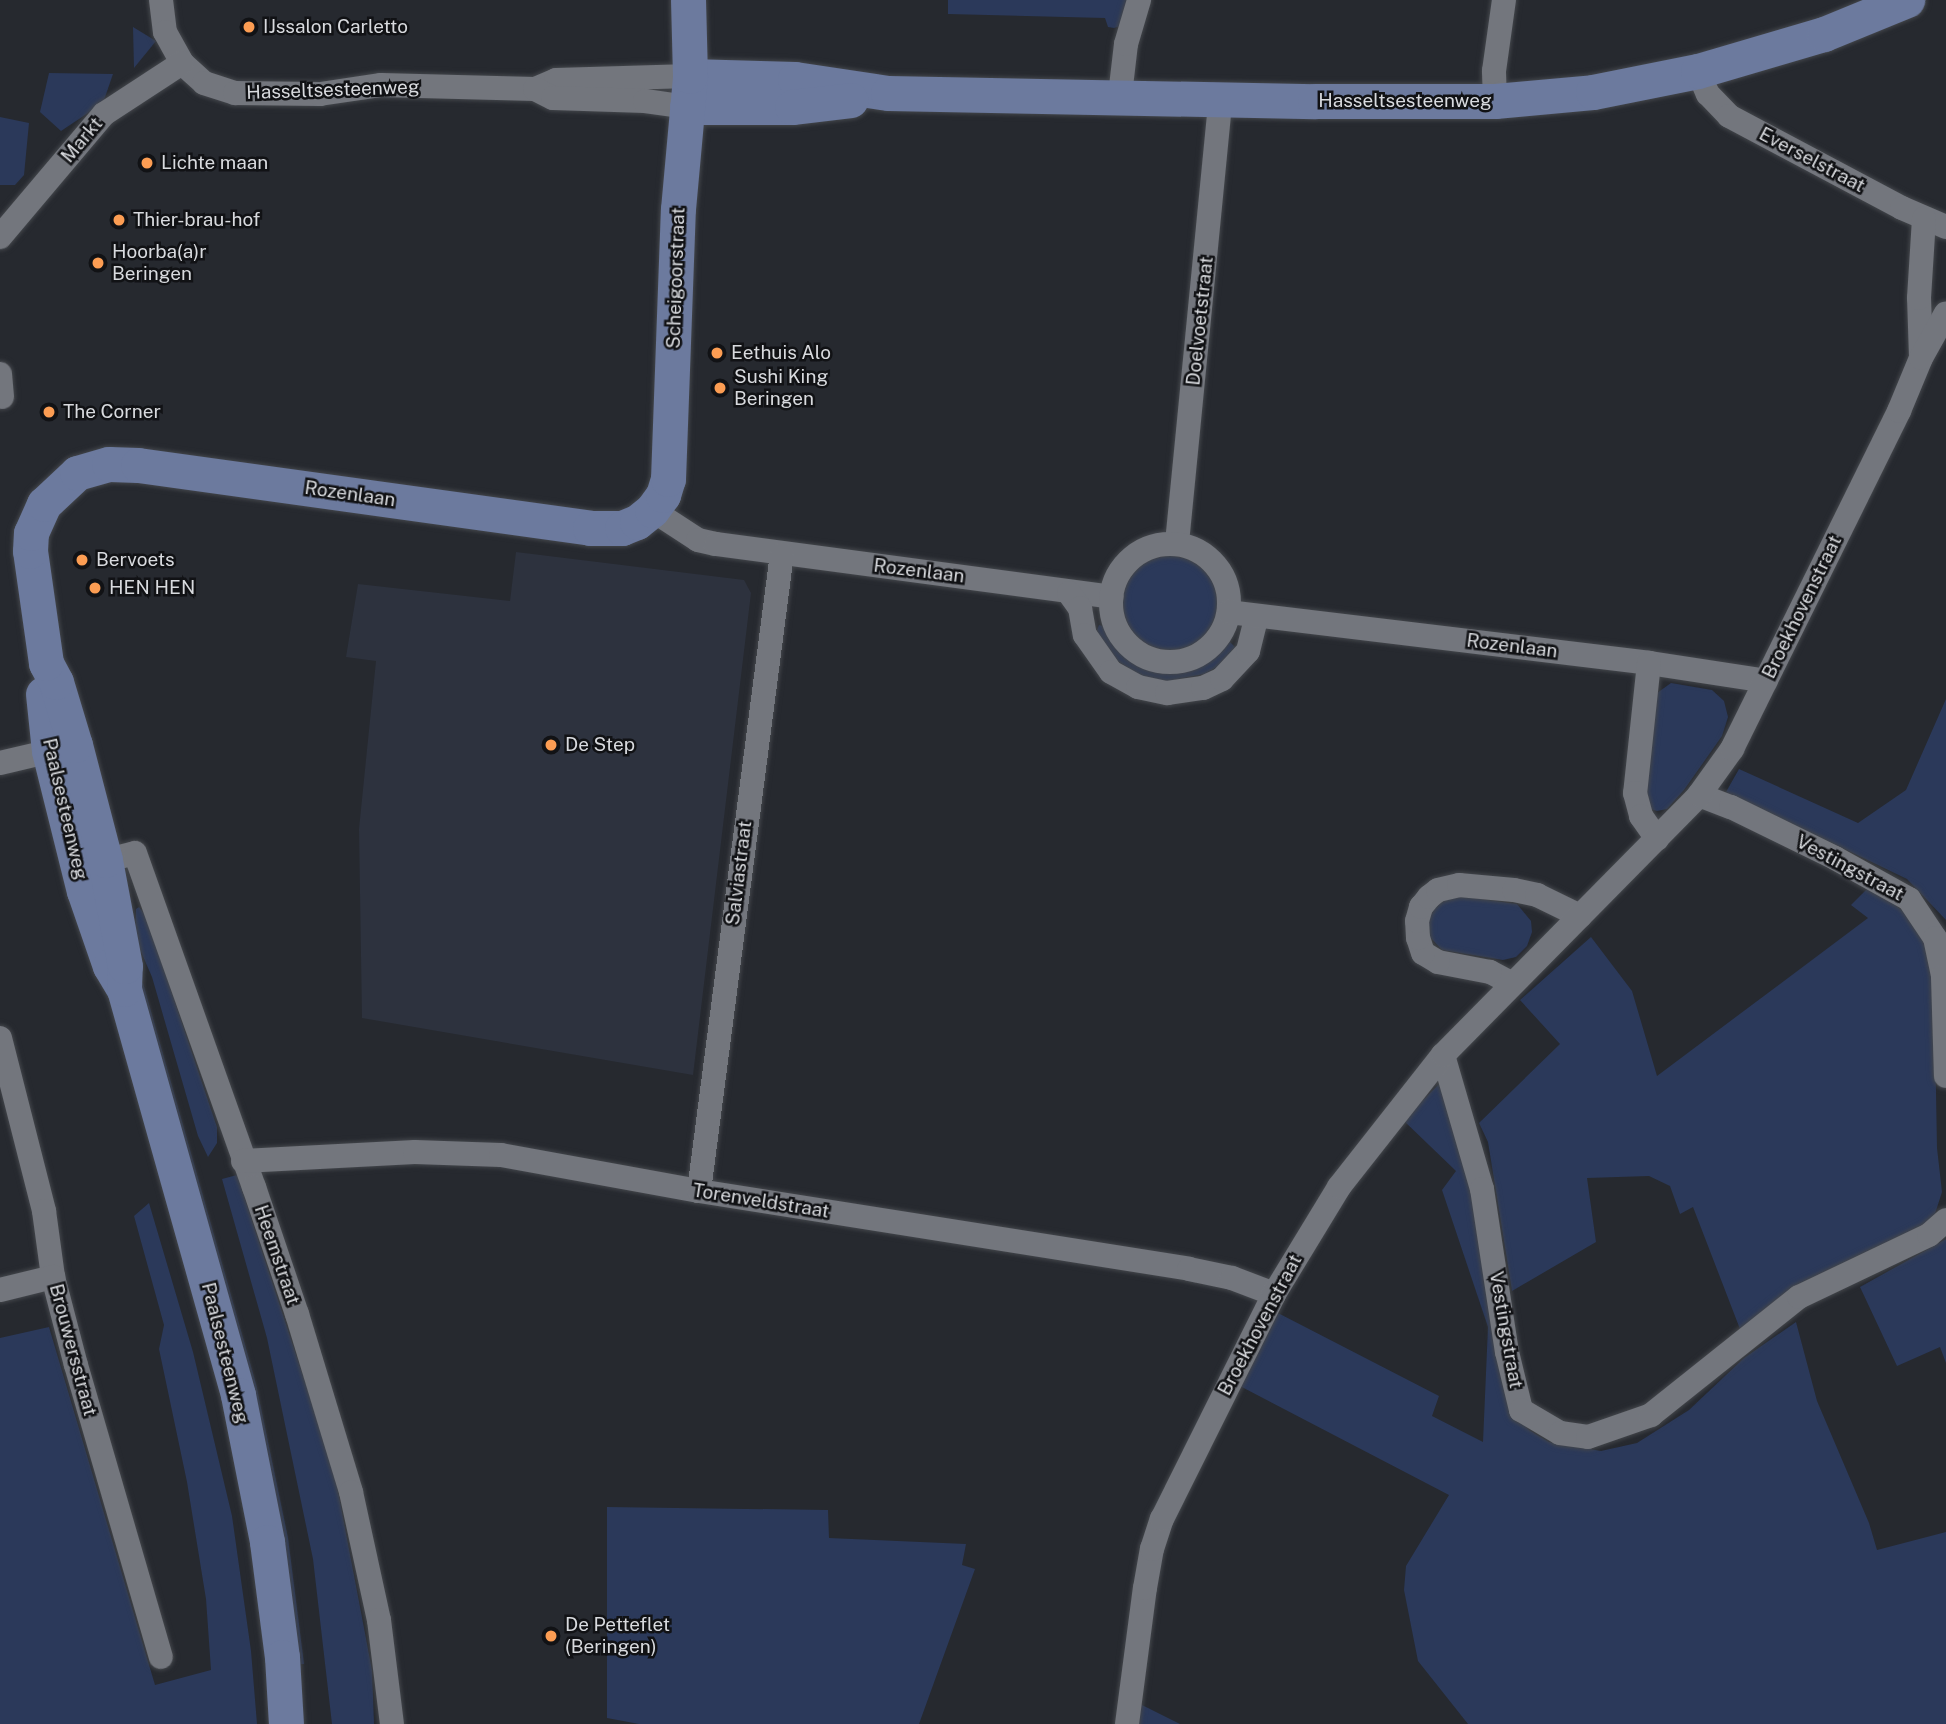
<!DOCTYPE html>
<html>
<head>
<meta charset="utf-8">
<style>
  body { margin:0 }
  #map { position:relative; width:1946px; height:1724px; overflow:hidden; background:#26292f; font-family:"Public Sans",sans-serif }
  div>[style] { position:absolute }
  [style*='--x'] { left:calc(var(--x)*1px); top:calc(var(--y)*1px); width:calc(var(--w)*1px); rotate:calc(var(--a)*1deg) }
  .built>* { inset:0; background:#2d323e }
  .green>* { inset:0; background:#2b395a }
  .round { border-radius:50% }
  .roads { filter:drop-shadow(0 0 2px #43464b) drop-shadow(0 0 2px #43464b) }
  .street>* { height:24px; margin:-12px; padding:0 12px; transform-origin:12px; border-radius:12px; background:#73767d }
  .street>.ring { margin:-12px; padding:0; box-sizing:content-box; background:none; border:24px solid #73767d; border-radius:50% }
  .secondary>* { height:35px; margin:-17.5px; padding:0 17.5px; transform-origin:17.5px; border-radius:17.5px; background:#6c7a9e }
  .dots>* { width:19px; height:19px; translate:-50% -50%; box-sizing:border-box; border:4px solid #111215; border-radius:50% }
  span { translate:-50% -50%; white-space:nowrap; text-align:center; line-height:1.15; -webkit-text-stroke:5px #111215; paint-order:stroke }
  .poi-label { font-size:19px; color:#d8dade }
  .left { translate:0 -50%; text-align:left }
  .street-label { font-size:19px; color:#d8dade }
</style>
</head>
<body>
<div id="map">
  <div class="built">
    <i style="clip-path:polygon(516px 552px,744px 580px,751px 593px,693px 1075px,362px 1018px,359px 829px,376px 661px,346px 657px,358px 584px,510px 601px)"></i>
  </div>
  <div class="green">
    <i style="clip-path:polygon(948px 0,1131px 0,1120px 26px,1114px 28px,1108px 27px,1105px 18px,948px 14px)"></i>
    <i style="clip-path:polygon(133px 27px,156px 41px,134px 68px)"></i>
    <i style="clip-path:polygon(49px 73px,113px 74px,103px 103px,61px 131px,40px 112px)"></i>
    <i style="clip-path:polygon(0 117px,29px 123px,24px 175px,15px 185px,0 185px)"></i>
    <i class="round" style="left:1123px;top:556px;width:94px;height:94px"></i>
    <i style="clip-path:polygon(1099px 625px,1103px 626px,1118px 651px,1133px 663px,1161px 673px,1194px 670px,1211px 661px,1230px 642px,1235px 647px,1217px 667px,1204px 674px,1167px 681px,1142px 676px,1119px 662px,1100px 638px,1097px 630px)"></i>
    <i style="clip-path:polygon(1671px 683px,1712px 690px,1724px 701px,1728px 717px,1722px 736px,1684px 790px,1667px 809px,1657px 811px,1650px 809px,1643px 790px,1657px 693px)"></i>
    <i style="clip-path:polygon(1946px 699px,1946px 920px,1907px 879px,1726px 792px,1739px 769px,1858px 823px,1906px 790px)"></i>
    <i style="clip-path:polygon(1870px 886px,1903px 911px,1922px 934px,1934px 979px,1937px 1148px,1942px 1192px,1933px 1220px,1740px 1329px,1693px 1207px,1680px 1214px,1670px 1186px,1649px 1176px,1587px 1178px,1596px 1242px,1512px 1291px,1488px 1142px,1479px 1123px,1560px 1044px,1520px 1000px,1591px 937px,1632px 991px,1657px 1076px,1868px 918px,1851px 905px)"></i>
    <i style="clip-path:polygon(1451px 895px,1517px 904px,1531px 921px,1532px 932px,1527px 946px,1516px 957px,1503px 960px,1442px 950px,1430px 937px,1427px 926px,1431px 910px)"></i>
    <i style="clip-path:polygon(139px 907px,146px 916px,217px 1127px,217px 1143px,208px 1157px,198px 1136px,152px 977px,135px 938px,136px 909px)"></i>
    <i style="clip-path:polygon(143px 983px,256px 1384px,288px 1538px,304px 1664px,299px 1664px,138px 985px)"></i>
    <i style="clip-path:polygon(1439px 1084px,1457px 1125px,1515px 1415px,1529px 1430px,1549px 1442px,1601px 1451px,1637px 1443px,1689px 1410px,1744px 1358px,1796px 1322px,1817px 1401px,1869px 1523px,1877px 1550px,1946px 1532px,1946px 1724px,1468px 1724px,1418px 1661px,1404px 1590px,1406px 1566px,1449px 1495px,1238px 1385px,1276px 1312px,1439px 1396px,1432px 1416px,1483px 1442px,1488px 1327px,1442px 1190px,1456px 1171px,1403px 1120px)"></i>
    <i style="clip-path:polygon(237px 1175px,334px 1470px,372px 1670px,374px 1724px,332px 1724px,313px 1559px,267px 1338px,222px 1179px)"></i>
    <i style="clip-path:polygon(149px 1203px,193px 1352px,232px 1516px,251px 1651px,257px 1724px,0 1724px,0 1338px,49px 1327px,155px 1685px,211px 1670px,206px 1599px,187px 1482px,159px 1349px,164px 1325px,134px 1216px)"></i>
    <i style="clip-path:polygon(1946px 1239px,1946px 1363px,1940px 1347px,1897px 1366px,1860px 1287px)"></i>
    <i style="clip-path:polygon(607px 1507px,828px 1510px,829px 1538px,966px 1544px,962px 1565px,975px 1569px,919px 1724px,639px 1724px,607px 1718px)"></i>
    <i style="clip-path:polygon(1140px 1704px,1180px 1724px,1138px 1724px)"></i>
  </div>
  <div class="roads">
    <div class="street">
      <i style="--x:161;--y:0;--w:32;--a:83"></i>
      <i style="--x:165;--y:32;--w:35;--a:61"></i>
      <i style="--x:182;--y:63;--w:30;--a:42"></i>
      <i style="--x:204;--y:83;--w:33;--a:18"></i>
      <i style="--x:235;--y:93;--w:85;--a:0.7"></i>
      <i style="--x:320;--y:94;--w:62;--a:-8.4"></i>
      <i style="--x:381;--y:85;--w:154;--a:1.5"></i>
      <i style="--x:535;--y:89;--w:23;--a:-23"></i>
      <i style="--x:556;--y:80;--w:134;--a:-1.7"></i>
      <i style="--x:1698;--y:71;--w:25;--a:67"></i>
      <i style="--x:1708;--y:94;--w:30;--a:46"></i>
      <i style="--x:1729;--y:116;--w:196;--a:28"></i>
      <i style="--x:1902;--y:208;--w:48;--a:23.4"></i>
      <i style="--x:535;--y:89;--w:20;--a:27"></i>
      <i style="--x:553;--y:98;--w:92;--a:1.9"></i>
      <i style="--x:645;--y:101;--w:42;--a:8.1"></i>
      <i style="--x:1120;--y:95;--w:51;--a:-83.3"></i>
      <i style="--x:1126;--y:44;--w:46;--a:-73.5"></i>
      <i style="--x:1495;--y:101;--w:30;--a:-92"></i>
      <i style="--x:1494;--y:71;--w:72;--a:-82"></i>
      <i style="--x:0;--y:237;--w:161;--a:-49.8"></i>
      <i style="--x:104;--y:114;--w:93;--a:-33.2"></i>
      <i style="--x:1921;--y:357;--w:59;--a:-91.9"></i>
      <i style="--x:1919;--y:298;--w:80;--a:-86.4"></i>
      <i style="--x:0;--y:374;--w:23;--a:85"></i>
      <i style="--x:652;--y:510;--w:55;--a:33.1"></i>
      <i style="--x:698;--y:540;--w:18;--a:13"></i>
      <i style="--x:716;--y:544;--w:399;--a:7.6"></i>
      <i style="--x:1177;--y:543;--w:447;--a:-84.4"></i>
      <i class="ring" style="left:1111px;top:544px;width:94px;height:94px"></i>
      <i style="--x:1069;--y:593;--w:19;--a:54"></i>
      <i style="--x:1080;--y:608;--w:27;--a:80"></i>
      <i style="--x:1085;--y:635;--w:45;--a:54.9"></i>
      <i style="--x:1111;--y:672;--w:31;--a:29"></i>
      <i style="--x:1138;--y:687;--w:30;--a:12"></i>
      <i style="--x:1167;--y:693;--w:36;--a:-8"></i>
      <i style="--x:1203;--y:688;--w:21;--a:-25"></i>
      <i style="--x:1222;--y:679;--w:38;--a:-47"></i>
      <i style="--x:1248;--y:651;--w:36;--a:-76"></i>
      <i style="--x:1229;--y:612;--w:423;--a:6.9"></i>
      <i style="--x:1649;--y:663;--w:118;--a:8.7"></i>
      <i style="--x:1649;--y:663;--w:131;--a:96.1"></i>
      <i style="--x:1635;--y:793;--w:24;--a:75"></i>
      <i style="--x:1641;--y:816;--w:28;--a:55"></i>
      <i style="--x:0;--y:763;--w:66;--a:-13.2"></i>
      <i style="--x:1699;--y:795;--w:34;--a:21"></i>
      <i style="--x:1731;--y:807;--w:116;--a:26.1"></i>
      <i style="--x:1835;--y:858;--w:85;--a:29"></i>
      <i style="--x:1909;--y:899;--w:47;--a:56.3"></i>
      <i style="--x:1935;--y:938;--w:40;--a:78"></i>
      <i style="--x:1943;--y:977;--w:99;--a:88.3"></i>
      <i style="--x:92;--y:864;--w:44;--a:-14.3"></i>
      <i style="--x:135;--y:853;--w:355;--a:70.4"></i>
      <i style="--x:254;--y:1187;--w:134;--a:71.3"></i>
      <i style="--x:297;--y:1314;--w:186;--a:73.1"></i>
      <i style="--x:351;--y:1492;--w:131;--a:77.7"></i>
      <i style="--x:379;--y:1620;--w:105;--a:82.9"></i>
      <i style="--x:1511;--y:983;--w:24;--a:-152"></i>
      <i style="--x:1490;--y:972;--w:53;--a:-169.1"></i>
      <i style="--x:1438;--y:962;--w:17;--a:-149"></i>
      <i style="--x:1423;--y:953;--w:16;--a:-108"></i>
      <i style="--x:1418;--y:938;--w:17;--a:-93"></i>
      <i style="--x:1417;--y:921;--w:15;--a:-74"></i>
      <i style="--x:1421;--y:907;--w:13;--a:-51"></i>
      <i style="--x:1429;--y:897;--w:11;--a:-38"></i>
      <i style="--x:1438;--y:890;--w:22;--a:-13"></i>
      <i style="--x:1459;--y:885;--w:55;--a:5.2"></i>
      <i style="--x:1514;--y:890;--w:24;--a:12"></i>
      <i style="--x:1537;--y:895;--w:48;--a:26"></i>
      <i style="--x:0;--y:1038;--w:179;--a:75.7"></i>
      <i style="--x:44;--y:1211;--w:67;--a:82.2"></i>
      <i style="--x:53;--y:1277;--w:91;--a:75.4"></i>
      <i style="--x:76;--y:1365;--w:304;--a:73.8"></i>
      <i style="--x:1443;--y:1055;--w:140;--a:73.8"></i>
      <i style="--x:1482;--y:1189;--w:165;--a:81.3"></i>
      <i style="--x:1507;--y:1352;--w:60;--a:76.4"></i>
      <i style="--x:1521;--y:1410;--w:45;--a:30.5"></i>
      <i style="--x:1560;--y:1433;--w:28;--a:8"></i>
      <i style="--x:1588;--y:1437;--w:67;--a:-19.2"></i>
      <i style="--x:1651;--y:1415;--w:189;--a:-38.6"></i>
      <i style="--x:1799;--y:1297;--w:144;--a:-25.5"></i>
      <i style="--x:1929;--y:1235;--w:23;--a:-41"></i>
      <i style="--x:243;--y:1161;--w:172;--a:-3"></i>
      <i style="--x:415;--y:1152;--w:86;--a:2"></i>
      <i style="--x:501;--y:1155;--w:201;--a:10.3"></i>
      <i style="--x:699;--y:1191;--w:496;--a:9"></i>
      <i style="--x:1189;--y:1269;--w:44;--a:11.8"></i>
      <i style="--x:1232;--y:1278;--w:45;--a:20.9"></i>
      <i style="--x:699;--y:1191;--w:642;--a:-82.58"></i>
      <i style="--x:0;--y:1290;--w:55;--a:-13.8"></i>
      <i style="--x:1127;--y:1724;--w:137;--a:-82.5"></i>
      <i style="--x:1145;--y:1588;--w:40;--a:-80"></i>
      <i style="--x:1152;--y:1549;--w:32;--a:-72"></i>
      <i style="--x:1162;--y:1519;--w:251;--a:-63.5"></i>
      <i style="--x:1274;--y:1294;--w:125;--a:-58.7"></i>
      <i style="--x:1339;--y:1187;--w:168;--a:-51.8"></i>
      <i style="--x:1443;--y:1055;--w:365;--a:-45.4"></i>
      <i style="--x:1699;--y:795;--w:57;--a:-54.3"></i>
      <i style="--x:1732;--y:749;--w:377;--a:-63.7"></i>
      <i style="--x:1899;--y:411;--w:57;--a:-67.5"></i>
      <i style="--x:1921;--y:358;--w:51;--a:-60.9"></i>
    </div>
    <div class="secondary">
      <i style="--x:690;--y:76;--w:105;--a:1.6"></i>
      <i style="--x:795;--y:79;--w:94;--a:8.6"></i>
      <i style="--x:888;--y:93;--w:427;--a:1.1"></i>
      <i style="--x:1315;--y:101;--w:180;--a:0"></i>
      <i style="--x:1495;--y:101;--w:98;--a:-5.2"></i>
      <i style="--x:1593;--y:92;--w:107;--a:-11.3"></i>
      <i style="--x:1698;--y:71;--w:131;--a:-16.4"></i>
      <i style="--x:1824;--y:34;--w:90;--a:-22.3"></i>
      <i style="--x:687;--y:107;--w:105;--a:0"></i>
      <i style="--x:792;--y:107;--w:59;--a:-6.8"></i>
      <i style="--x:43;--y:694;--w:57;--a:84"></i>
      <i style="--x:49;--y:751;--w:144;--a:76"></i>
      <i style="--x:84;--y:891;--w:79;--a:70.9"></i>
      <i style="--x:110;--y:966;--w:27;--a:59"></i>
      <i style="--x:124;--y:989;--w:422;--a:74.3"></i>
      <i style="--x:238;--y:1395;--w:150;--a:78.8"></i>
      <i style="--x:267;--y:1542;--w:116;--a:82.6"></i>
      <i style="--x:282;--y:1657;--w:67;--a:86.6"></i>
      <i style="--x:124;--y:989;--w:23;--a:-88"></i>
      <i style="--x:125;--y:966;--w:108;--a:-100.7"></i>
      <i style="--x:105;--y:860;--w:119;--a:-104.6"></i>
      <i style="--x:75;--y:745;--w:66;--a:-106.8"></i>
      <i style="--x:56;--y:682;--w:21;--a:-118"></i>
      <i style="--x:46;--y:663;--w:113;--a:-98.1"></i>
      <i style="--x:30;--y:551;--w:18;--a:-87"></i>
      <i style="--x:31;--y:533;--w:32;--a:-66"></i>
      <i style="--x:44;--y:504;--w:45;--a:-43.2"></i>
      <i style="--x:77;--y:473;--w:33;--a:-16"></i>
      <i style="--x:109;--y:464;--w:29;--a:2"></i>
      <i style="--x:138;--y:465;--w:456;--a:7.9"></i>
      <i style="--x:590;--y:528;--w:32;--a:0"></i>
      <i style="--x:622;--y:528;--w:16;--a:-22"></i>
      <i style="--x:637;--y:522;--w:19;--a:-39"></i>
      <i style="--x:652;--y:510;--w:19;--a:-54"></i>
      <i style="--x:663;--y:495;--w:17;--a:-73"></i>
      <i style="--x:668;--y:479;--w:270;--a:-87.9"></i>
      <i style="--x:678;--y:209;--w:134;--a:-84.8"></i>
      <i style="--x:690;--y:76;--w:76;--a:-91.5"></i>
    </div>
  </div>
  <div class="dots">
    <i style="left:249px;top:27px;background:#fc9d53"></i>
    <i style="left:147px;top:163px;background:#fc9d53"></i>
    <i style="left:119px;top:220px;background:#fc9d53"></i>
    <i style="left:98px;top:263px;background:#fc9d53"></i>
    <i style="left:717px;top:353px;background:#fc9d53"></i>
    <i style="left:720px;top:388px;background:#fc9d53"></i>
    <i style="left:49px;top:412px;background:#fc9d53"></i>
    <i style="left:82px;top:560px;background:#fc9d53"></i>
    <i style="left:95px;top:588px;background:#fc9d53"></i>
    <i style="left:551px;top:745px;background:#fc9d53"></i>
    <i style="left:551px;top:1636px;background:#fc9d53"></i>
  </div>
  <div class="poi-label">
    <span class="left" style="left:263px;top:27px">IJssalon Carletto</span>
    <span class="left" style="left:161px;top:163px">Lichte maan</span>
    <span class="left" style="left:133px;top:220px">Thier-brau-hof</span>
    <span class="left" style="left:112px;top:263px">Hoorba(a)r<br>Beringen</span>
    <span class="left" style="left:731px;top:353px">Eethuis Alo</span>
    <span class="left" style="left:734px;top:388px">Sushi King<br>Beringen</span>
    <span class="left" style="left:63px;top:412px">The Corner</span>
    <span class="left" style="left:96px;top:560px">Bervoets</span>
    <span class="left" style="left:109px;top:588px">HEN HEN</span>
    <span class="left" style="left:565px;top:745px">De Step</span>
    <span class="left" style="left:565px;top:1636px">De Petteflet<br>(Beringen)</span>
  </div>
  <div class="street-label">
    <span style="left:333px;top:90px;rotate:-2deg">Hasseltsesteenweg</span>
    <span style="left:1405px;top:101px">Hasseltsesteenweg</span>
    <span style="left:82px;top:140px;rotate:-50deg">Markt</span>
    <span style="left:1812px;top:160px;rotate:28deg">Everselstraat</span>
    <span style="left:676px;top:278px;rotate:-88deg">Scheigoorstraat</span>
    <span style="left:1200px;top:321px;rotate:-84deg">Doelvoetstraat</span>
    <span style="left:350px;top:494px;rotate:8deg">Rozenlaan</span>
    <span style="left:919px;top:571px;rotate:7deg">Rozenlaan</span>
    <span style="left:1802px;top:607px;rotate:-64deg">Broekhovenstraat</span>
    <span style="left:1512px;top:646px;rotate:7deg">Rozenlaan</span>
    <span style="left:65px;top:809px;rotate:77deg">Paalsesteenweg</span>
    <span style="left:1850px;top:868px;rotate:28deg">Vestingstraat</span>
    <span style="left:739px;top:873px;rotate:-83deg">Salviastraat</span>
    <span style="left:761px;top:1201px;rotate:9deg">Torenveldstraat</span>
    <span style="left:277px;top:1255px;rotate:71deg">Heemstraat</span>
    <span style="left:1260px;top:1325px;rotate:-62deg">Broekhovenstraat</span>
    <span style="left:1506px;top:1330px;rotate:80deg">Vestingstraat</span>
    <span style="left:73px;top:1350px;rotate:75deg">Brouwersstraat</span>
    <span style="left:225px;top:1353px;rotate:76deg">Paalsesteenweg</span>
  </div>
</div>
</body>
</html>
